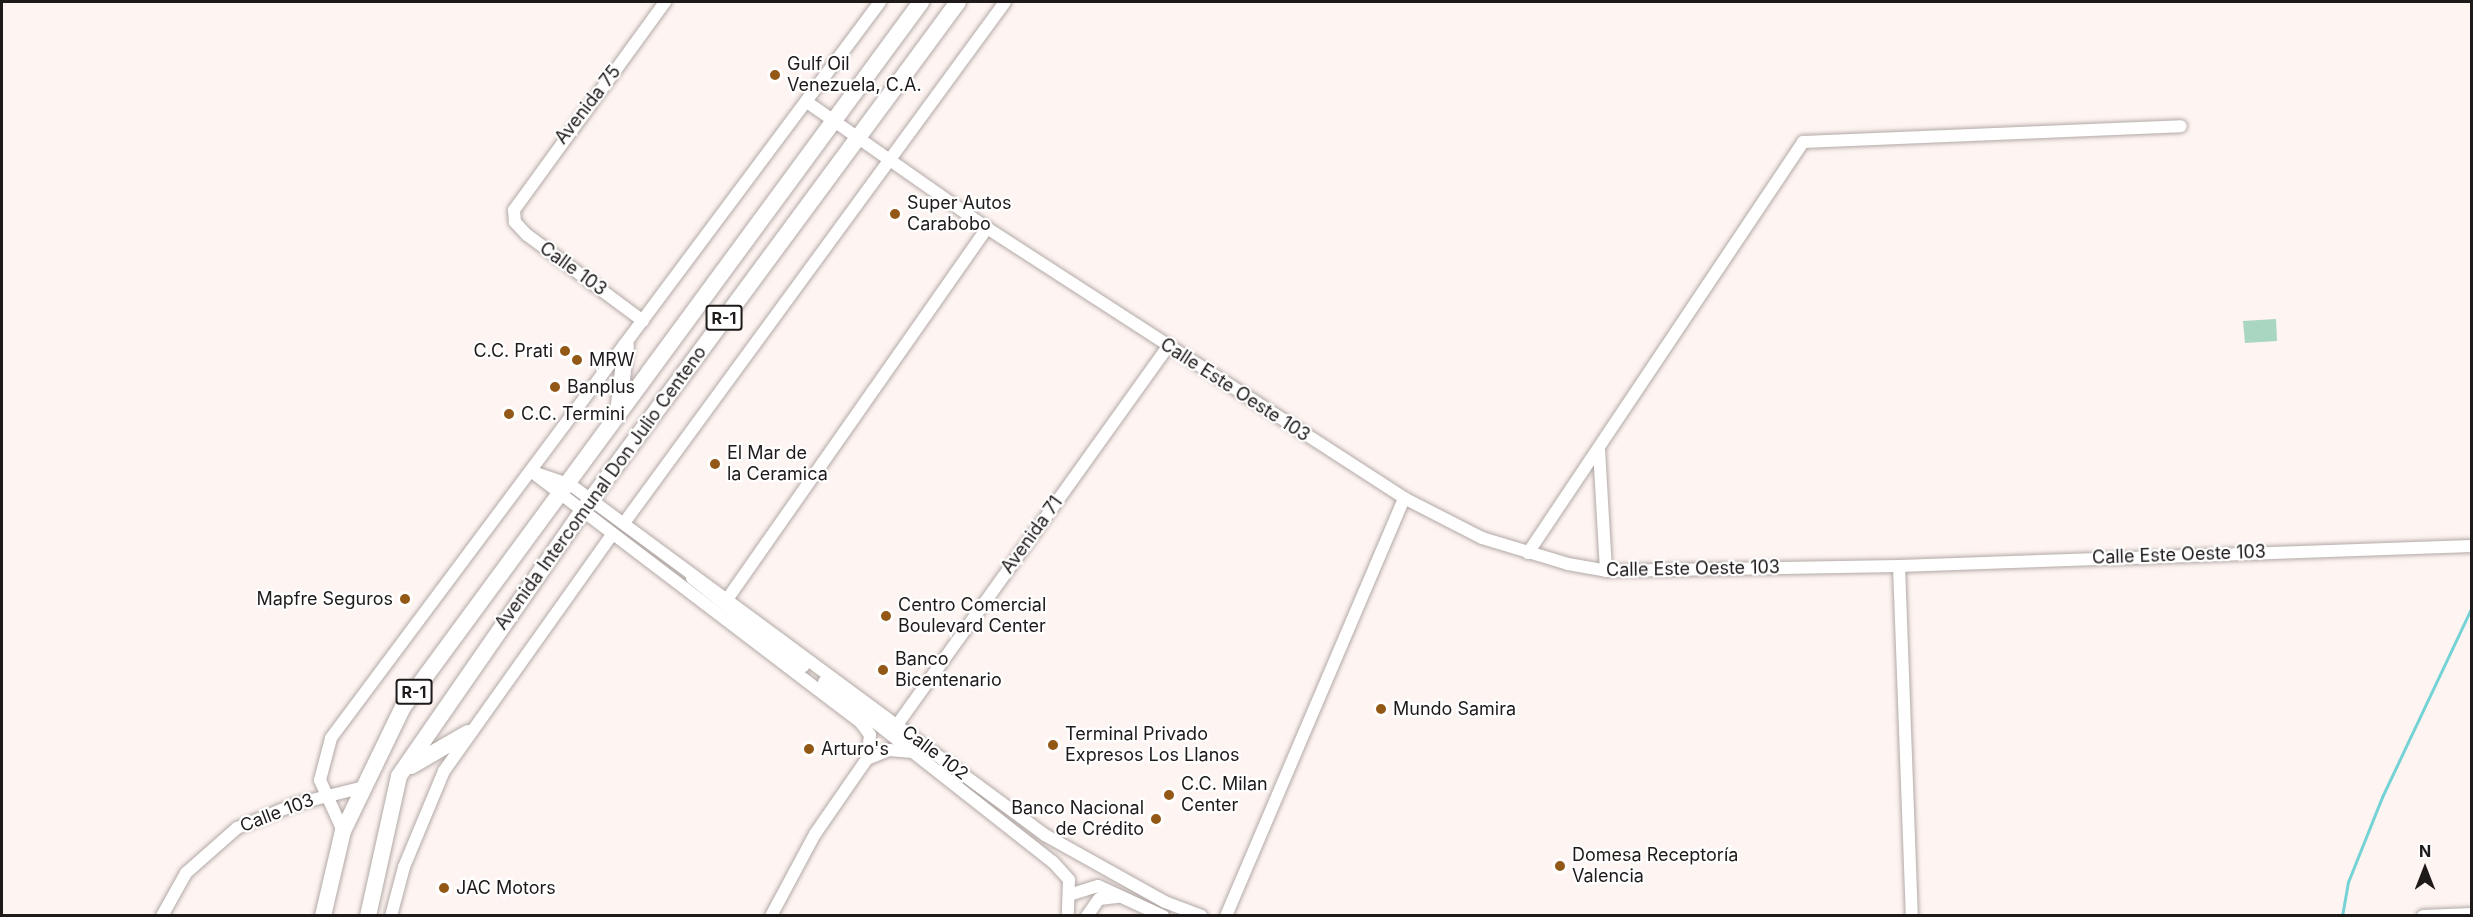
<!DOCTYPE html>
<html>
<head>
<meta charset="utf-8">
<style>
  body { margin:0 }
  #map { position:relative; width:2473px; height:917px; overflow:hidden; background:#fef4f1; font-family:Inter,sans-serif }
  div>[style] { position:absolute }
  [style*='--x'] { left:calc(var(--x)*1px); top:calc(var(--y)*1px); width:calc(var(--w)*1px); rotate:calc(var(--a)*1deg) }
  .green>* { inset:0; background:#a9d6c0 }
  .stream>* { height:3px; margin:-1.5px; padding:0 1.5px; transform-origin:1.5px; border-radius:1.5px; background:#75d3d6 }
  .roads { filter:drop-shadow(0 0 2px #b2a9a6) drop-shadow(0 0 2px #b2a9a6) }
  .minor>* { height:12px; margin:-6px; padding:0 6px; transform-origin:6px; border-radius:6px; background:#fff }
  .major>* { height:16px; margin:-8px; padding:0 8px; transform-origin:8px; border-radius:8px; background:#fff }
  .dots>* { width:16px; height:16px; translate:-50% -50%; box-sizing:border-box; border:3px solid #fff; border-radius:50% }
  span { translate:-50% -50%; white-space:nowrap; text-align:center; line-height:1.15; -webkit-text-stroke:4.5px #fff; paint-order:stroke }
  .shield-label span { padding:2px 4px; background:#fff; border:2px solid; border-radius:4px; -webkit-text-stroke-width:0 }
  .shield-label { font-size:16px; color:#1e1a19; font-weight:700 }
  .poi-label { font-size:18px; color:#1e1a19 }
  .left { translate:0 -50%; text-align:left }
  .right { translate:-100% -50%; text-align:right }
  .street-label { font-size:18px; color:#1e1a19 }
  .frame { position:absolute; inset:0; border:3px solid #1e1a19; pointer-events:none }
  .north { position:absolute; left:2395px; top:839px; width:60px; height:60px; -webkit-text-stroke:4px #fff; paint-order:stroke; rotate:0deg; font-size:16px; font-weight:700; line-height:24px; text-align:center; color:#1e1a19 }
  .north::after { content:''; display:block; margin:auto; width:21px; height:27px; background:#1e1a19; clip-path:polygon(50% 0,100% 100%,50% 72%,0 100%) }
</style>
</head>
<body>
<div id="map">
  <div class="green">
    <i style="clip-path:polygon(2276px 319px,2277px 341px,2245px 343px,2243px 321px)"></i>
  </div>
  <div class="stream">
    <i style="--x:2342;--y:916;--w:35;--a:-80"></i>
    <i style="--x:2348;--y:882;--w:92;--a:-68.2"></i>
    <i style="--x:2382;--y:797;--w:210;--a:-64.7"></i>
  </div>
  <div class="roads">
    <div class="minor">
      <i style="--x:807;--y:102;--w:220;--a:35"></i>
      <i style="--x:987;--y:228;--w:497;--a:32.9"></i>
      <i style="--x:1404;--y:498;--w:88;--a:27.1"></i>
      <i style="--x:1482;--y:538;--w:90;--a:16.8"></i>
      <i style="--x:1568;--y:564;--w:39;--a:10"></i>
      <i style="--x:1606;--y:571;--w:293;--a:-1"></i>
      <i style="--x:1899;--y:566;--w:573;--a:-2"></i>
      <i style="--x:643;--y:321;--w:144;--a:-143.4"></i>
      <i style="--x:527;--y:235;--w:18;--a:-133"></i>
      <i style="--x:515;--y:222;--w:12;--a:-95"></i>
      <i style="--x:514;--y:210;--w:257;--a:-54"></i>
      <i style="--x:1599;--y:449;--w:122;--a:86.7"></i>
      <i style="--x:533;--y:472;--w:40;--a:18.9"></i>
      <i style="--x:571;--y:485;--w:589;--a:36.44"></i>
      <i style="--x:1045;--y:835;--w:137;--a:29.2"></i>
      <i style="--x:1165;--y:902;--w:39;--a:21"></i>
      <i style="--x:536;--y:475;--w:409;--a:37.3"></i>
      <i style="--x:861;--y:723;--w:15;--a:53"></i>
      <i style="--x:870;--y:735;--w:24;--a:97"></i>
      <i style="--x:624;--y:523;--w:645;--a:-53.82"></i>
      <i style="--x:1528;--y:553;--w:495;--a:-56.2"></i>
      <i style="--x:1803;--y:142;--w:378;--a:-2.4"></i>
      <i style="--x:1899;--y:566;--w:350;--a:87.9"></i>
      <i style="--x:692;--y:578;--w:142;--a:38.4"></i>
      <i style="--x:728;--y:598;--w:452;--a:-55"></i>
      <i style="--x:824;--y:682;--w:291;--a:38.2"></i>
      <i style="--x:1053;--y:862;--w:24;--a:48"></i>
      <i style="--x:1069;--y:880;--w:36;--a:92"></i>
      <i style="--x:897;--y:725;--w:465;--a:-54.4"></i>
      <i style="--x:343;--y:831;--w:56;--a:-114.3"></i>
      <i style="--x:320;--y:780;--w:43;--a:-75.3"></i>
      <i style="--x:331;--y:738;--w:918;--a:-53.28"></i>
      <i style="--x:1072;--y:894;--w:27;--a:-17"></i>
      <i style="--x:1098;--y:886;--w:72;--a:24.8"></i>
      <i style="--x:162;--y:916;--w:49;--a:-60.8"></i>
      <i style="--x:186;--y:873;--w:68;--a:-41.4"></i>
      <i style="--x:237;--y:828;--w:64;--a:-22.1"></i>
      <i style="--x:296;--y:804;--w:66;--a:-14"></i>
      <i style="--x:391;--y:916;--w:51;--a:-75.1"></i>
      <i style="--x:404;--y:867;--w:104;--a:-67.4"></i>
      <i style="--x:444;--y:771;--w:290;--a:-54.6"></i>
      <i style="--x:771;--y:916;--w:93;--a:-61.8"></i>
      <i style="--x:815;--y:834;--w:91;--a:-55.3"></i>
      <i style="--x:867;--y:759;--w:24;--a:-22"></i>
      <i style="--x:889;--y:750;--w:24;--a:5"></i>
      <i style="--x:1087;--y:916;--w:21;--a:-55"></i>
      <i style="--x:1099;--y:899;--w:18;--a:-6"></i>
      <i style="--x:1226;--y:916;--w:454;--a:-66.9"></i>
      <i style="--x:2423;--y:916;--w:49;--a:-2.3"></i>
    </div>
    <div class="major">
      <i style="--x:618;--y:413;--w:68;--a:-83.3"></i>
      <i style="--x:411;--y:766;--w:66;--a:-30.1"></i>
      <i style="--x:323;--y:916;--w:87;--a:-76.8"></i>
      <i style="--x:343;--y:831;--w:138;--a:-64.2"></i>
      <i style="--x:403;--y:707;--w:875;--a:-53.69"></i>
      <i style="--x:368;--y:916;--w:143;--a:-77.5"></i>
      <i style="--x:399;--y:776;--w:320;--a:-55.3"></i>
      <i style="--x:581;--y:513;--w:635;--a:-53.58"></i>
    </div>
  </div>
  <div class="dots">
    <i style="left:775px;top:75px;background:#935816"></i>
    <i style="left:895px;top:214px;background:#935816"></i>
    <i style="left:565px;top:351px;background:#935816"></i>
    <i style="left:577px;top:360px;background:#935816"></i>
    <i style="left:555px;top:387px;background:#935816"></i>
    <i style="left:509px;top:414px;background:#935816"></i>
    <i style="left:715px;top:464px;background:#935816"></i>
    <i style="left:405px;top:599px;background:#935816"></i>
    <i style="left:886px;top:616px;background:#935816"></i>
    <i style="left:883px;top:670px;background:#935816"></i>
    <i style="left:1381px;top:709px;background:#935816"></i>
    <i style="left:1053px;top:745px;background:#935816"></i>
    <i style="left:809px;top:749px;background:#935816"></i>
    <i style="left:1169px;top:795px;background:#935816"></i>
    <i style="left:1156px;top:819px;background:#935816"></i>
    <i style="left:1560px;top:866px;background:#935816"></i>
    <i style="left:444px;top:888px;background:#935816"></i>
  </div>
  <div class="shield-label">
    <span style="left:724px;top:318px">R-1</span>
    <span style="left:414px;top:692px">R-1</span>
  </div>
  <div class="poi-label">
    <span class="left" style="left:787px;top:75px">Gulf Oil<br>Venezuela, C.A.</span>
    <span class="left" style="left:907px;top:214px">Super Autos<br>Carabobo</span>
    <span class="right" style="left:553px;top:351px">C.C. Prati</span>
    <span class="left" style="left:589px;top:360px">MRW</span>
    <span class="left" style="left:567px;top:387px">Banplus</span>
    <span class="left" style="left:521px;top:414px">C.C. Termini</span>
    <span class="left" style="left:727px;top:464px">El Mar de<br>la Ceramica</span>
    <span class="right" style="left:393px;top:599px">Mapfre Seguros</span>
    <span class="left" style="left:898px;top:616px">Centro Comercial<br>Boulevard Center</span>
    <span class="left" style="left:895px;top:670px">Banco<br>Bicentenario</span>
    <span class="left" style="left:1393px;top:709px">Mundo Samira</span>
    <span class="left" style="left:1065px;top:745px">Terminal Privado<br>Expresos Los Llanos</span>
    <span class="left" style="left:821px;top:749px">Arturo's</span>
    <span class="left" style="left:1181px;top:795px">C.C. Milan<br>Center</span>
    <span class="right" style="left:1144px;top:819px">Banco Nacional<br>de Crédito</span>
    <span class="left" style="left:1572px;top:866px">Domesa Receptoría<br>Valencia</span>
    <span class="left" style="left:456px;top:888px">JAC Motors</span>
  </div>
  <div class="street-label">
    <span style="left:588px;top:105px;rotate:-52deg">Avenida 75</span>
    <span style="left:573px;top:269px;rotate:36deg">Calle 103</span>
    <span style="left:1235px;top:390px;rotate:33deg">Calle Este Oeste 103</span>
    <span style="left:601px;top:488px;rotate:-54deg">Avenida Intercomunal Don Julio Centeno</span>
    <span style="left:1032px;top:535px;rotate:-54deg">Avenida 71</span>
    <span style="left:2179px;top:555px;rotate:-2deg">Calle Este Oeste 103</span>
    <span style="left:1693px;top:569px;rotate:-1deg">Calle Este Oeste 103</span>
    <span style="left:935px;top:753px;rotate:37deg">Calle 102</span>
    <span style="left:277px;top:813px;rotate:-21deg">Calle 103</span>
  </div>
  <div class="frame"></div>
  <div class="north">N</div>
</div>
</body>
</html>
